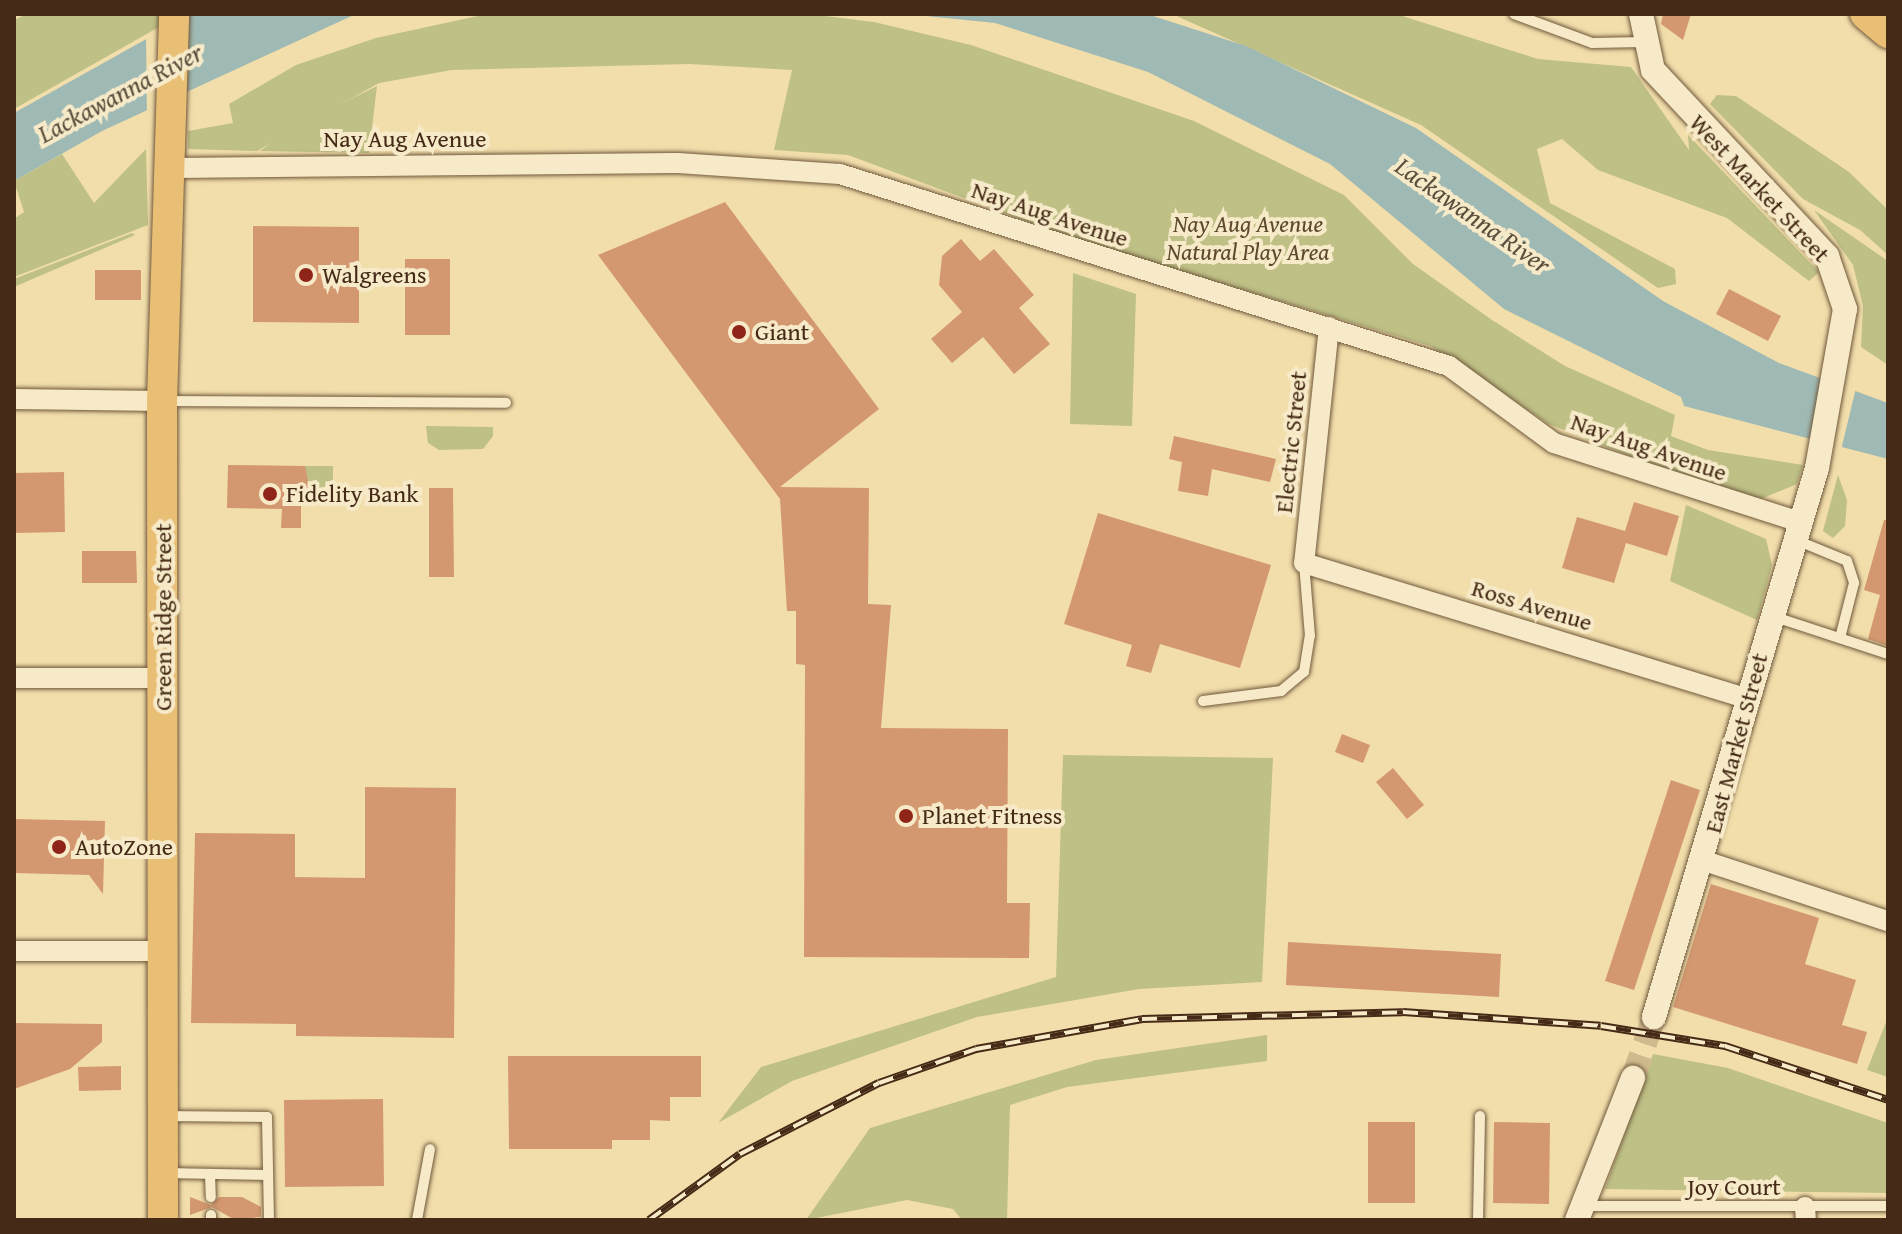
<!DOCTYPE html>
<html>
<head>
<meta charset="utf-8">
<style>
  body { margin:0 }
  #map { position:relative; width:1902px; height:1234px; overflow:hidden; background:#f2deab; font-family:"Gentium Book Plus",serif }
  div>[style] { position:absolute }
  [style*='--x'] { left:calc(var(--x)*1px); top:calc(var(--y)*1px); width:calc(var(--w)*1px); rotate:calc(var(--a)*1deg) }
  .green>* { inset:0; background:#bec086 }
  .water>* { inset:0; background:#9fbab4 }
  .pier>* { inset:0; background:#f2deab }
  .building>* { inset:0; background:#d49870 }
  .tertiary-tunnel>* { height:24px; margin-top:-12px; transform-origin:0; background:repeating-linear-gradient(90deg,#cfba8d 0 24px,transparent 0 36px) }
  .roads { filter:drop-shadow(0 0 2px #70583c) drop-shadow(0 0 2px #70583c) }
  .service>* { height:10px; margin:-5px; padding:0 5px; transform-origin:5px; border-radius:5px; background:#f7eac8 }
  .minor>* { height:20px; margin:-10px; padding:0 10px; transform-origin:10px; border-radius:10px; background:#f7eac8 }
  .tertiary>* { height:24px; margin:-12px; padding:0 12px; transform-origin:12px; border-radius:12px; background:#f7eac8 }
  .primary>* { height:30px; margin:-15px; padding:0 15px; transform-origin:15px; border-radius:15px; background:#e9bf76 }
  .rail>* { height:8px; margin-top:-4px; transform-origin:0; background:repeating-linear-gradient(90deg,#f7eac8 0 15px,#452b17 0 30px); box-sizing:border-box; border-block:2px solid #452b17 }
  .dots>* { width:22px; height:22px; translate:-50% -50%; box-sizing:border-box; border:4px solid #f7eac8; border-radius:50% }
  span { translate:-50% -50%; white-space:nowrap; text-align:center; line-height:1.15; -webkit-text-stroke:8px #f7eac8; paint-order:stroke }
  .street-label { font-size:24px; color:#452b17 }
  .park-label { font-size:24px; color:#5d492d; font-style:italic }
  .poi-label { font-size:24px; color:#452b17 }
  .left { translate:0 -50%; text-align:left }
  .water-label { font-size:26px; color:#5c4f3e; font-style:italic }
  .frame { position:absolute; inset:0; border:16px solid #452b17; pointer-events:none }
</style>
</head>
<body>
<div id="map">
  <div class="green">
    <i style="clip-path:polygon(27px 14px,182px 14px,14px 109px,14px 20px)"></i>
    <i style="clip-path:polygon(487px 14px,809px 14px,874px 22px,971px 45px,1194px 121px,1344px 195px,1413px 264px,1492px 320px,1565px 366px,1675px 415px,1671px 436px,1708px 450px,1803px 465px,1797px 484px,1761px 499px,1657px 467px,1549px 424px,1430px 346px,1068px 237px,848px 155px,774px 150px,792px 70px,689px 64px,452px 70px,379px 83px,257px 151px,188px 149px,188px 131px,233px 123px,229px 104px,296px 65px,376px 38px)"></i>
    <i style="clip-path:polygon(1172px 14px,1396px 14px,1538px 59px,1631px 67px,1689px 150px,1688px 135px,1819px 272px,1809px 281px,1727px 218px,1598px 170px,1562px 139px,1537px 149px,1550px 203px,1675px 269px,1676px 284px,1658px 288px,1421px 125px)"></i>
    <i style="clip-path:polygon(377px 86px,369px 153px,260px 151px,290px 129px)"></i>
    <i style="clip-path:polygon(1717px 95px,1736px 96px,1849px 172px,1888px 210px,1888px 255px,1860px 230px,1803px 199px,1710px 104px)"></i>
    <i style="clip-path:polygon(146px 149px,148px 225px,14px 277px,14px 219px,24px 212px,14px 181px,62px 154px,94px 203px)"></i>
    <i style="clip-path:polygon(1814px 210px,1888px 261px,1888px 365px,1861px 347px,1863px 306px,1853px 265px)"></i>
    <i style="clip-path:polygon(132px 233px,135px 235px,14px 287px,14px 279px)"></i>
    <i style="clip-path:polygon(1073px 273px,1136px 294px,1132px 426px,1070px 424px)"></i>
    <i style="clip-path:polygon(426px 426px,493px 427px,493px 436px,483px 449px,439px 450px,428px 443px)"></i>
    <i style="clip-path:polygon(305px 466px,333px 466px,333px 491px,304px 491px)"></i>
    <i style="clip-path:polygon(1838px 475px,1847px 500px,1845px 526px,1833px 538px,1823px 531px)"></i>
    <i style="clip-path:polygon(1686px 505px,1766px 539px,1772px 565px,1757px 620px,1670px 581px)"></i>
    <i style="clip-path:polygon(1063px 755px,1273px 758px,1262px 982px,1139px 989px,977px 1017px,792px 1081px,718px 1123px,761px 1067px,1056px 977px)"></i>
    <i style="clip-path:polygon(1888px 1017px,1888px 1077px,1867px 1070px)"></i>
    <i style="clip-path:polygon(1267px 1035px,1267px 1061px,1067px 1087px,1010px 1105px,1007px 1220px,962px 1220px,953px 1209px,907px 1200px,806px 1220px,870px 1128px,1096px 1060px)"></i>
    <i style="clip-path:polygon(1653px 1054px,1728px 1068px,1888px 1123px,1888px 1193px,1605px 1189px)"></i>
  </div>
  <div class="water">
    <i style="clip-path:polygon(191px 14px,356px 14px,102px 131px,14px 181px,14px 113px)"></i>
    <i style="clip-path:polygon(906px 14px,1147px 14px,1246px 46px,1416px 128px,1663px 301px,1779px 363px,1888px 403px,1888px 459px,1684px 406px,1681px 397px,1504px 309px,1330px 164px,1148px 72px,995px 23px)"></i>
  </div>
  <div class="pier">
    <i style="clip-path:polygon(187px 14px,187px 95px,147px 115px,146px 35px)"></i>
    <i style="clip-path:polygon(1829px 378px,1856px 388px,1841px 450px,1809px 445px)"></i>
  </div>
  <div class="building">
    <i style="clip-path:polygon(1663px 14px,1691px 14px,1683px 40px,1661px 24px)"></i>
    <i style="clip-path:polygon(725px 202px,879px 409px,780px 487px,869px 488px,868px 604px,891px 605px,881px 728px,1008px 729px,1007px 903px,1030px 903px,1029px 958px,804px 957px,805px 665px,796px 664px,796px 611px,787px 611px,780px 499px,598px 255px)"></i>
    <i style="clip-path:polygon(253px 226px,359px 227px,359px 323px,253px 322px)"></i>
    <i style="clip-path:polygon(961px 239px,980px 261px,994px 249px,1034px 295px,1019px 308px,1050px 344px,1014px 374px,983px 337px,952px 363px,931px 339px,962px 312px,939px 285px,942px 256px)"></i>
    <i style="clip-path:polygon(405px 259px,450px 259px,450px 335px,405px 335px)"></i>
    <i style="clip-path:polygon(95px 270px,141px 270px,141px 300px,95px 300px)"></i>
    <i style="clip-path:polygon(1729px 289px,1781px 316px,1768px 341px,1716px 314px)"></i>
    <i style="clip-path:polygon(1174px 436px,1276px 459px,1270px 482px,1212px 469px,1208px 496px,1178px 491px,1182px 462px,1169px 459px)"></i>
    <i style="clip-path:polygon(228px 465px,305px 466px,313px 505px,301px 505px,301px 528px,281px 528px,282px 509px,227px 508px)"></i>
    <i style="clip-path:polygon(64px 472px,65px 532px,14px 533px,14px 473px)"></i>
    <i style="clip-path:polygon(429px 488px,453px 488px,454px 577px,429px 577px)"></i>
    <i style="clip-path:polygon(1634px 502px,1679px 516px,1667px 556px,1626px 543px,1614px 583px,1562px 568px,1577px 517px,1625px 531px)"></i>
    <i style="clip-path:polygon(1098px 513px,1271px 565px,1240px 668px,1160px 644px,1151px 673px,1126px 666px,1132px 645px,1064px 624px)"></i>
    <i style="clip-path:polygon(1884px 520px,1888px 520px,1888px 646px,1868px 639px,1880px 595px,1864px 590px)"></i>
    <i style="clip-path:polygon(82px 551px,136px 551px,137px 583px,82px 583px)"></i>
    <i style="clip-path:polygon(1342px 734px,1370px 745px,1363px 763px,1335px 752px)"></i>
    <i style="clip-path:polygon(1393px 768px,1424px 805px,1407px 819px,1376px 782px)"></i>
    <i style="clip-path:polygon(1671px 780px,1700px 790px,1634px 990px,1605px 981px)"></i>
    <i style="clip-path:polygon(365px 787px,456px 788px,454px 1038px,296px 1036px,296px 1024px,191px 1023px,195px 833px,295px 834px,295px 877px,365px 878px)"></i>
    <i style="clip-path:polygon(14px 819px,105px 821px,103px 894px,89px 875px,14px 873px)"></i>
    <i style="clip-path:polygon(1711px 884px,1819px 918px,1805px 964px,1856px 980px,1842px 1025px,1867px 1032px,1857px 1064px,1673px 1007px)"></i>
    <i style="clip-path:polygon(1288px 942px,1501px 954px,1499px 997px,1286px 985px)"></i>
    <i style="clip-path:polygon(14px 1023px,102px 1024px,102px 1042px,70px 1069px,14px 1089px)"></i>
    <i style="clip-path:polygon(508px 1056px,701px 1056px,701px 1097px,670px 1097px,670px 1121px,650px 1120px,650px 1140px,612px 1140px,612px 1149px,509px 1149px)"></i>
    <i style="clip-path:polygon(121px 1066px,121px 1090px,79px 1091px,78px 1067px)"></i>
    <i style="clip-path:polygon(383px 1099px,384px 1186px,285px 1187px,284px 1100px)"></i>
    <i style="clip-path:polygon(1368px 1122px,1415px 1122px,1415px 1203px,1368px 1203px)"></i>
    <i style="clip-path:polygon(1494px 1122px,1550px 1123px,1549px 1204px,1493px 1203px)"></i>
    <i style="clip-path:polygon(190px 1197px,211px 1205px,219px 1197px,242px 1197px,261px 1207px,261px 1217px,235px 1220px,212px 1207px,190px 1215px)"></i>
  </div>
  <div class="tertiary-tunnel">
    <i style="--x:1633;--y:1078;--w:65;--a:-71"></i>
  </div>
  <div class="roads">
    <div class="service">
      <i style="--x:1514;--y:14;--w:83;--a:20.4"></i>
      <i style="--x:1592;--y:43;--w:52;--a:-1.1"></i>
      <i style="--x:164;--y:401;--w:342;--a:0.3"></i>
      <i style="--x:1796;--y:540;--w:55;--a:22.4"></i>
      <i style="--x:1847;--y:561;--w:23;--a:72"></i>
      <i style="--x:1854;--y:583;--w:57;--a:104.3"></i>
      <i style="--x:1772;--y:616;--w:122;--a:18.1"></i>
      <i style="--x:1203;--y:701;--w:79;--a:-7.3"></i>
      <i style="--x:1281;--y:691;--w:30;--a:-40"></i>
      <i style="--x:1304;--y:672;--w:36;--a:-81"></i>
      <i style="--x:1310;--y:636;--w:73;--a:-94.7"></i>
      <i style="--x:165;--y:1116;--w:102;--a:0.6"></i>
      <i style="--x:267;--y:1117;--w:103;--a:88.9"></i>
      <i style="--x:165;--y:1173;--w:103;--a:1.1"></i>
      <i style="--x:210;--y:1174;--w:23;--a:88"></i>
      <i style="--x:1585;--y:1206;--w:303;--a:0"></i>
      <i style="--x:211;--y:1215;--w:5;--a:90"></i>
      <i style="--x:417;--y:1220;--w:72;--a:-79.6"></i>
      <i style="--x:1478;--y:1220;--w:104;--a:-88.9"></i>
    </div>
    <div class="minor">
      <i style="--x:172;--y:168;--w:506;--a:-0.57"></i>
      <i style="--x:678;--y:163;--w:162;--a:3.9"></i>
      <i style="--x:840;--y:174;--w:639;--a:17.5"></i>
      <i style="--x:1449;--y:366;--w:130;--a:36.3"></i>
      <i style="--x:1554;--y:443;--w:258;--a:17.8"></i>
      <i style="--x:1329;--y:327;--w:237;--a:96"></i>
      <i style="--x:1304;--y:563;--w:461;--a:17"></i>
      <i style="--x:14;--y:399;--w:148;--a:0.8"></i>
      <i style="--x:14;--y:678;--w:149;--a:0"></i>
      <i style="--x:1705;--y:861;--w:193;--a:18.2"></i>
      <i style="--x:14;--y:951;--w:149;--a:0"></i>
      <i style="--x:1805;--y:1207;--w:13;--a:86"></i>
    </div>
    <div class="tertiary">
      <i style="--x:1641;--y:14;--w:57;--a:77.9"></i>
      <i style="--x:1653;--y:70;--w:255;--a:46.9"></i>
      <i style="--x:1827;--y:256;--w:56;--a:71.2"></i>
      <i style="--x:1845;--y:309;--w:161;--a:100"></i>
      <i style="--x:1817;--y:468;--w:573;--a:106.54"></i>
      <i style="--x:1577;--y:1220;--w:153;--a:-68.5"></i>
    </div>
    <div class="primary">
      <i style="--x:1865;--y:14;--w:30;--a:40"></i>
      <i style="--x:163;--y:1220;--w:819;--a:-90.07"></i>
      <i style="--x:162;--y:401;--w:387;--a:-88.2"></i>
    </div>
  </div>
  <div class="rail">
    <i style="--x:649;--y:1220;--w:112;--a:-36"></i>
    <i style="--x:740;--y:1154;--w:156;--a:-27.1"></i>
    <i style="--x:879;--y:1083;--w:103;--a:-19.3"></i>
    <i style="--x:976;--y:1049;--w:169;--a:-10.2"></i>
    <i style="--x:1142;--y:1019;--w:261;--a:-1.5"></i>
    <i style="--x:1403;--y:1012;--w:198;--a:4"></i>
    <i style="--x:1601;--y:1026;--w:126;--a:9.2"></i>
    <i style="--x:1725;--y:1046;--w:172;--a:18.3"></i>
  </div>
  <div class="dots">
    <i style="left:306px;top:275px;background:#8f2418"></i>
    <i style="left:739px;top:332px;background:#8f2418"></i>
    <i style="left:270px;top:494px;background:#8f2418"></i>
    <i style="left:906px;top:816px;background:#8f2418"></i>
    <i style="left:59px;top:847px;background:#8f2418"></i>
  </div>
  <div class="street-label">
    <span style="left:405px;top:139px">Nay Aug Avenue</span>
    <span style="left:1760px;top:188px;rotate:47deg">West Market Street</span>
    <span style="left:1050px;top:214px;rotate:18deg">Nay Aug Avenue</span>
    <span style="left:1291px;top:442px;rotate:-84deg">Electric Street</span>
    <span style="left:1649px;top:447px;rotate:19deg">Nay Aug Avenue</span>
    <span style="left:1532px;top:605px;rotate:17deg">Ross Avenue</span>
    <span style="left:163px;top:617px;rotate:-90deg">Green Ridge Street</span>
    <span style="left:1736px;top:743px;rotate:-75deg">East Market Street</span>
    <span style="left:1734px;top:1187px">Joy Court</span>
  </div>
  <div class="park-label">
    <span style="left:1248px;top:238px">Nay Aug Avenue<br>Natural Play Area</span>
  </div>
  <div class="poi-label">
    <span class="left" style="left:322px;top:275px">Walgreens</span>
    <span class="left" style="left:755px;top:332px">Giant</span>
    <span class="left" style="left:286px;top:494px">Fidelity Bank</span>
    <span class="left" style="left:922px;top:816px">Planet Fitness</span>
    <span class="left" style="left:75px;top:847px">AutoZone</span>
  </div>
  <div class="water-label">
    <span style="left:120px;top:93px;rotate:-28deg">Lackawanna River</span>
    <span style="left:1473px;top:215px;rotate:35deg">Lackawanna River</span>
  </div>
  <div class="frame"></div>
</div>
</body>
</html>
